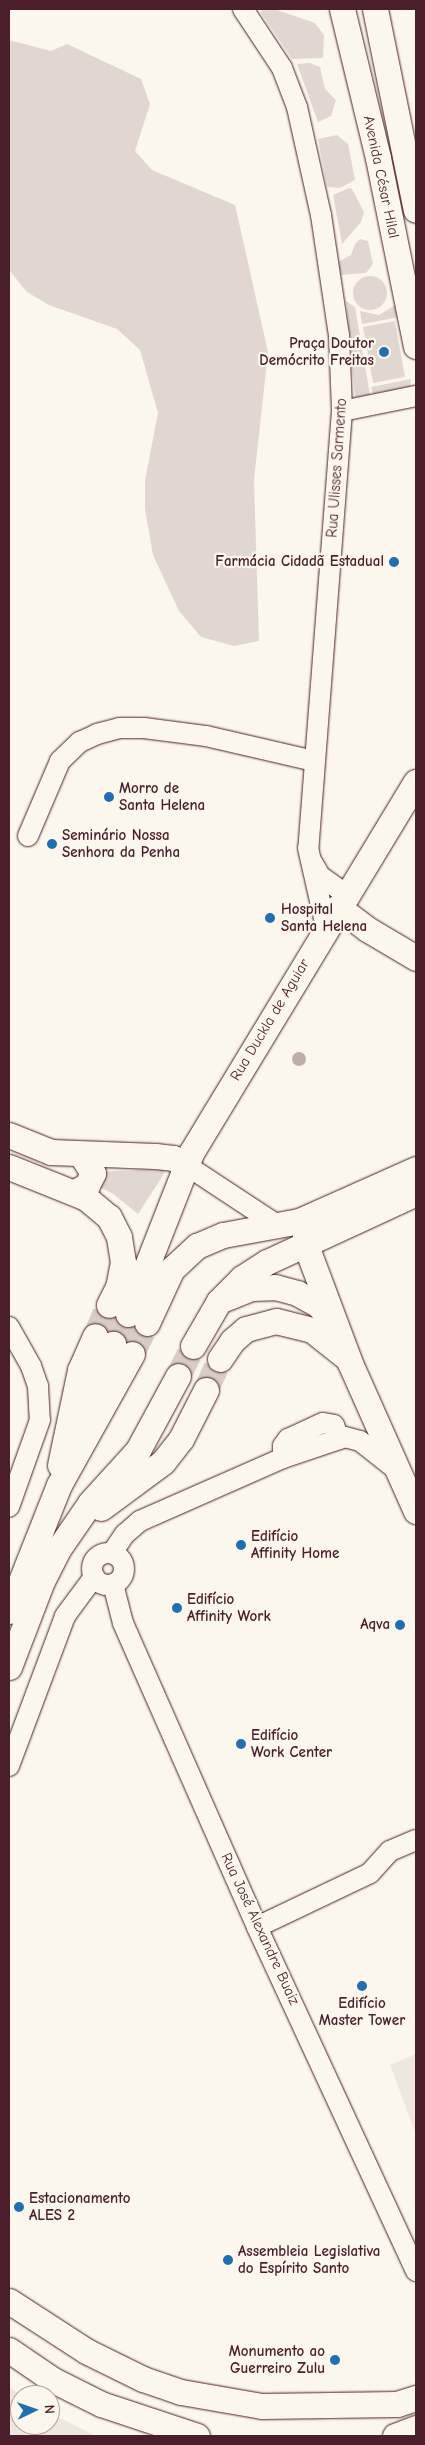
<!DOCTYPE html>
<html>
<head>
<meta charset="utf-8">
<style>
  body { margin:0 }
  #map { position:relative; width:425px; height:2445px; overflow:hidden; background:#fbf7ec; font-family:"Comic Neue",sans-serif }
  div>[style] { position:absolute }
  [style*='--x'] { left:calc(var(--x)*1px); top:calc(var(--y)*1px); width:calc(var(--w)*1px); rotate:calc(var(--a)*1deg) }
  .built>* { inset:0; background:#eee7de }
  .green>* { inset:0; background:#e2d7d0 }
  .round { border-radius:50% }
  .water>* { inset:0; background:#bfadaa }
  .major-tunnel>* { height:25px; margin-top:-12.5px; transform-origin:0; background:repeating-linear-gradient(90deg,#d8ccc5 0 25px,transparent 0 37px) }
  .roads { filter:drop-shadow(0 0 1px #4a1f2b) drop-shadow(0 0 1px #4a1f2b) }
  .minor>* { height:20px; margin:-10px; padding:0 10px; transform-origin:10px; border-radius:10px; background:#fbf7ec }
  .minor>.ring { margin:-10px; padding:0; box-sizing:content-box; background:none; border:20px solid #fbf7ec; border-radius:50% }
  .major>* { height:25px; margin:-12.5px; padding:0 12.5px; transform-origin:12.5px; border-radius:12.5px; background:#fbf7ec }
  .dots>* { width:14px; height:14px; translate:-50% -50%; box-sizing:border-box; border:2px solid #fbf7ec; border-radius:50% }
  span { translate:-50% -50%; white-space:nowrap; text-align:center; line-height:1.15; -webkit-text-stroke:4.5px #fbf7ec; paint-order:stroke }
  .street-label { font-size:15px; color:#4a1f2b }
  .poi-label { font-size:15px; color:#4a1f2b; font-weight:700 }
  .right { translate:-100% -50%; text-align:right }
  .left { translate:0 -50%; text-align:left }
  .frame { position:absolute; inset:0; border:10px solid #4a1f2b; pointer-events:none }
  .north { position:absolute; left:10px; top:2385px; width:50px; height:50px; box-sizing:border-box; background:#fbf7ec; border:1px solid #b4a19f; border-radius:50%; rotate:87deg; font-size:14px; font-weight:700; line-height:20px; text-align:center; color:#4a1f2b }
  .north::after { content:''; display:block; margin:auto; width:18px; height:22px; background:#1f6fb2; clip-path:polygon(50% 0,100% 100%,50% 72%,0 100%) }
</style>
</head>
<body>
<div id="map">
  <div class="built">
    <i style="clip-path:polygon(416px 2054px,416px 2134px,390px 2065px)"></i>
    <i style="clip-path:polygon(9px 2387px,21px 2395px,20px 2425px,50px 2425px,50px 2413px,96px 2436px,9px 2436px)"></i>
  </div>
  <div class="green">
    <i style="clip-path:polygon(262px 9px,274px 9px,315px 23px,324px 35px,323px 58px,292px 59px,261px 13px)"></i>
    <i style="clip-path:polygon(9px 40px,51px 51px,67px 44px,141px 79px,150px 104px,135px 151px,152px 170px,235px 205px,268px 352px,254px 480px,259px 641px,234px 646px,201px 637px,179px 611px,153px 555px,145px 509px,145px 480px,158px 413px,140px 350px,117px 329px,49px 305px,27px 292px,9px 270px)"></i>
    <i style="clip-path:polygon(310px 63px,320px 67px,325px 89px,336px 100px,331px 116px,318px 122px,297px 64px)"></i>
    <i style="clip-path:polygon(337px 135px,348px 144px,355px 180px,340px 188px,327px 187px,318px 139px)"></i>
    <i style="clip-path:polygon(349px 188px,352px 189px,364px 212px,361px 222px,342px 244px,333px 195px)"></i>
    <i style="clip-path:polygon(360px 239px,368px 241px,373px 264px,366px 273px,340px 275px,338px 262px,351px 255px,355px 244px)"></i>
    <i class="round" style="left:353px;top:276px;width:34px;height:34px"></i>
    <i style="clip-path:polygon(346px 301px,355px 307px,370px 395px,355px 398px)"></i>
    <i style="clip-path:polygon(397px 304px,400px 317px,362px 324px,360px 311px,379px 315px)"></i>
    <i style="clip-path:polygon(395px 321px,405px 377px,373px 383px,363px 327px)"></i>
    <i style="clip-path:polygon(411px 379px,410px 387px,373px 394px,371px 387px)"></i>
    <i style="clip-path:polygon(162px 1169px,165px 1172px,138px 1214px,112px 1193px,87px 1181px,89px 1172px)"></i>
  </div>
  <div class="water">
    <i class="round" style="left:292px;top:1052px;width:14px;height:14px"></i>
  </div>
  <div class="major-tunnel">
    <i style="--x:95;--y:1336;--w:34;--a:-66"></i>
    <i style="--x:113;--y:1344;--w:34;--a:-63"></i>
    <i style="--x:132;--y:1354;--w:34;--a:-64"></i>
    <i style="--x:178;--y:1376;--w:34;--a:-63"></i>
    <i style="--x:206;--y:1390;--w:34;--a:-66"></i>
  </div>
  <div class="roads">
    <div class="minor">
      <i style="--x:243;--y:9;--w:71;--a:56.5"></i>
      <i style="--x:282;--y:68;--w:42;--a:69"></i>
      <i style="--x:297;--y:107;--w:111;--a:77.5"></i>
      <i style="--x:321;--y:215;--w:121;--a:81.5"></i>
      <i style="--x:339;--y:335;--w:76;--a:87.7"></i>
      <i style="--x:342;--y:411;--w:438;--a:94.4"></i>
      <i style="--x:308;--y:848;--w:81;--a:77.2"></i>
      <i style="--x:342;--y:411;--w:76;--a:-11.5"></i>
      <i style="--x:28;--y:836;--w:82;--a:-66.9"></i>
      <i style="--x:60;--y:761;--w:28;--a:-44"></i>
      <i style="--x:80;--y:742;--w:19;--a:-25"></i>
      <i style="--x:97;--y:734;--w:23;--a:-15"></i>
      <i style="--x:119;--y:728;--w:25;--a:0"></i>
      <i style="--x:144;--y:728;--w:63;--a:7.4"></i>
      <i style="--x:206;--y:736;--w:111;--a:13"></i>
      <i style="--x:312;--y:862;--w:16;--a:60"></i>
      <i style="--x:320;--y:876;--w:32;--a:35"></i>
      <i style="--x:186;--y:1165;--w:113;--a:33.4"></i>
      <i style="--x:9;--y:1327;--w:45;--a:60.6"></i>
      <i style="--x:31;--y:1366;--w:21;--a:71"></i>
      <i style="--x:38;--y:1386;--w:34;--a:87"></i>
      <i style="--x:40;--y:1420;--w:92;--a:109.6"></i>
      <i style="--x:283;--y:1458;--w:12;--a:-90"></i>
      <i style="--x:283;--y:1446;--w:9;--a:-54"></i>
      <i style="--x:288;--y:1439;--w:38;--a:-25"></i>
      <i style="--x:323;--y:1423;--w:11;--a:10"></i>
      <i style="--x:334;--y:1425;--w:15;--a:70"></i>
      <i class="ring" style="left:92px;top:1553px;width:12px;height:12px"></i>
      <i style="--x:112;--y:1553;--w:23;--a:-56"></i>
      <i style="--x:125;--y:1534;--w:20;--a:-41"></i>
      <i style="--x:140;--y:1521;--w:156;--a:-23.8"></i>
      <i style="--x:283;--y:1458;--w:65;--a:-18.7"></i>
      <i style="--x:345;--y:1437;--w:16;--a:15"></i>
      <i style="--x:360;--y:1441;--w:48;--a:38.3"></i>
      <i style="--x:113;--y:1584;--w:40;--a:75.6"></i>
      <i style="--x:123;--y:1623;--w:332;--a:66.2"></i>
      <i style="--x:257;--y:1927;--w:379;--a:65.2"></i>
      <i style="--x:9;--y:1766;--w:160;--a:-69.5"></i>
      <i style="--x:65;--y:1616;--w:49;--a:-53.4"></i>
      <i style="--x:257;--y:1927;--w:125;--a:-25.5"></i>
      <i style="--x:370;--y:1873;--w:30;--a:-48"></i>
      <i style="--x:390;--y:1851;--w:28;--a:-23"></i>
    </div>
    <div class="major">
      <i style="--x:342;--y:9;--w:153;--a:76.4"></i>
      <i style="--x:378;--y:158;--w:192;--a:78.6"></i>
      <i style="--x:375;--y:9;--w:205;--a:78.5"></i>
      <i style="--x:338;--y:907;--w:36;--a:37"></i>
      <i style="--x:367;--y:929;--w:57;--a:30.6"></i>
      <i style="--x:9;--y:1135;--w:45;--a:22"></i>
      <i style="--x:51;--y:1152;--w:104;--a:2.2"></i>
      <i style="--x:155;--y:1156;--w:18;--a:6"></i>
      <i style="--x:173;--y:1158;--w:15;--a:28"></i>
      <i style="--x:9;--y:1167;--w:83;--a:21.9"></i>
      <i style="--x:86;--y:1198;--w:30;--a:40"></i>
      <i style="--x:109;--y:1217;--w:22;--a:63"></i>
      <i style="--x:119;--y:1237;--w:25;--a:81"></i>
      <i style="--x:123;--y:1262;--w:25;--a:101"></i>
      <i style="--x:118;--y:1287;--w:20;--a:117"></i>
      <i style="--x:75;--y:1192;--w:14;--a:-30"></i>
      <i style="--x:87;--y:1185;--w:13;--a:-63"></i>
      <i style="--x:93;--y:1173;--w:20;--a:-123"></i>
      <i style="--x:320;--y:1212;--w:21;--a:135"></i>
      <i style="--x:305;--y:1227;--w:16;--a:90"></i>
      <i style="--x:305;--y:1243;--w:128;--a:69.4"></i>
      <i style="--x:350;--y:1363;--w:162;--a:66"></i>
      <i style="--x:219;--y:1301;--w:33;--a:-45"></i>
      <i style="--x:242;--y:1278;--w:30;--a:-33"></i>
      <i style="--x:267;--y:1262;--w:164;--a:-24.8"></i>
      <i style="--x:128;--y:1314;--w:173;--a:-68.6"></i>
      <i style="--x:191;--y:1153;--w:434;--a:-58.8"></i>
      <i style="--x:147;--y:1323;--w:60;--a:-65.2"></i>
      <i style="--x:172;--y:1269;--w:34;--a:-43"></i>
      <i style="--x:197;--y:1246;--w:28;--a:-23"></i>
      <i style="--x:223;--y:1235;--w:77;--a:-10.4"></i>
      <i style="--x:299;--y:1221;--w:128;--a:-24"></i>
      <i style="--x:193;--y:1346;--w:52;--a:-60"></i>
      <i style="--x:219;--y:1301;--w:35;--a:-22"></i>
      <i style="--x:251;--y:1288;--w:24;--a:-2"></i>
      <i style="--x:275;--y:1287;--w:23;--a:15"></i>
      <i style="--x:297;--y:1293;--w:23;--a:29"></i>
      <i style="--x:317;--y:1304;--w:21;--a:45"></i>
      <i style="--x:220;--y:1359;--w:22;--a:-56"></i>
      <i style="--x:232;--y:1341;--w:18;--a:-41"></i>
      <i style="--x:246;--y:1329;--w:31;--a:-15"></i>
      <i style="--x:276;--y:1321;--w:37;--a:14"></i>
      <i style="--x:312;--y:1330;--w:43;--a:38.5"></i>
      <i style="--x:84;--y:1404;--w:67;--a:-64.2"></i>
      <i style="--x:60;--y:1465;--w:97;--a:-78.1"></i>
      <i style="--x:80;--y:1370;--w:37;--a:-66"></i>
      <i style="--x:101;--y:1508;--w:77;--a:-36.6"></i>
      <i style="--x:163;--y:1462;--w:29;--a:-52"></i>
      <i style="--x:181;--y:1439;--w:55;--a:-63"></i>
      <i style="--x:9;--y:1611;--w:136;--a:-68.4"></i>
      <i style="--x:59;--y:1485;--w:150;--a:-60.9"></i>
      <i style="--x:9;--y:1667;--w:92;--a:-69"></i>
      <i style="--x:42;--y:1581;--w:37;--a:-63"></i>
      <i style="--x:59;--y:1548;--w:55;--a:-55.4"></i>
      <i style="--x:90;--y:1503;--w:72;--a:-47.8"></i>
      <i style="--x:138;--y:1450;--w:84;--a:-61.6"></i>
      <i style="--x:9;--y:2301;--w:92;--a:33"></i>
      <i style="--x:86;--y:2351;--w:64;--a:26.2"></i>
      <i style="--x:143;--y:2379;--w:40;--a:18.9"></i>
      <i style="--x:181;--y:2392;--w:82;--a:9.8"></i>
      <i style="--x:262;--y:2406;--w:135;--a:-0.8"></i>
      <i style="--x:397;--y:2404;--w:20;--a:-18"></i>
      <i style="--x:9;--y:2350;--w:53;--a:34.3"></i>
      <i style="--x:53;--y:2380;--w:54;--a:26.6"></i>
      <i style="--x:101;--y:2404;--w:101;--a:18.4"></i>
      <i style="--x:395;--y:2436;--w:22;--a:-21"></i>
    </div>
  </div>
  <div class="dots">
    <i style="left:384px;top:352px;background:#1f6fb2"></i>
    <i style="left:394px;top:562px;background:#1f6fb2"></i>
    <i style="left:109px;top:797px;background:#1f6fb2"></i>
    <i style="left:52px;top:844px;background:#1f6fb2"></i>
    <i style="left:270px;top:918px;background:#1f6fb2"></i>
    <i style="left:241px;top:1545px;background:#1f6fb2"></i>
    <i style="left:177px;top:1608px;background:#1f6fb2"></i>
    <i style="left:400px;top:1625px;background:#1f6fb2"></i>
    <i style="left:241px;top:1744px;background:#1f6fb2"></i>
    <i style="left:362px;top:1986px;background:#1f6fb2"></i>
    <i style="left:19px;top:2207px;background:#1f6fb2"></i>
    <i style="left:228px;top:2260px;background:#1f6fb2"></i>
    <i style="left:335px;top:2360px;background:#1f6fb2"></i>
  </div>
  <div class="street-label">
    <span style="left:381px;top:177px;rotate:78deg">Avenida César Hilal</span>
    <span style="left:337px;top:468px;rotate:-86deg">Rua Ulisses Sarmento</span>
    <span style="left:270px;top:1020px;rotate:-59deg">Rua Duckla de Aguiar</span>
    <span style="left:260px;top:1929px;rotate:65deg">Rua José Alexandre Buaiz</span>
  </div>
  <div class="poi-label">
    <span class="right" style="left:374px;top:352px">Praça Doutor<br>Demócrito Freitas</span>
    <span class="right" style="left:384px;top:562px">Farmácia Cidadã Estadual</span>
    <span class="left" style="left:119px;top:797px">Morro de<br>Santa Helena</span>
    <span class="left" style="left:62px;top:844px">Seminário Nossa<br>Senhora da Penha</span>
    <span class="left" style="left:281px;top:918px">Hospital<br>Santa Helena</span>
    <span class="left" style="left:251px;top:1545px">Edifício<br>Affinity Home</span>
    <span class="left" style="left:187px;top:1608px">Edifício<br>Affinity Work</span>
    <span class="right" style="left:390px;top:1625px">Aqva</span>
    <span class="left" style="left:251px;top:1744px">Edifício<br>Work Center</span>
    <span style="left:362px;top:2012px">Edifício<br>Master Tower</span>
    <span class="left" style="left:29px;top:2207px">Estacionamento<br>ALES 2</span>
    <span class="left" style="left:238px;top:2260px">Assembleia Legislativa<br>do Espírito Santo</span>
    <span class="right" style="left:325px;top:2360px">Monumento ao<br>Guerreiro Zulu</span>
  </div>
  <div class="frame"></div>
  <div class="north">N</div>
</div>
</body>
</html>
